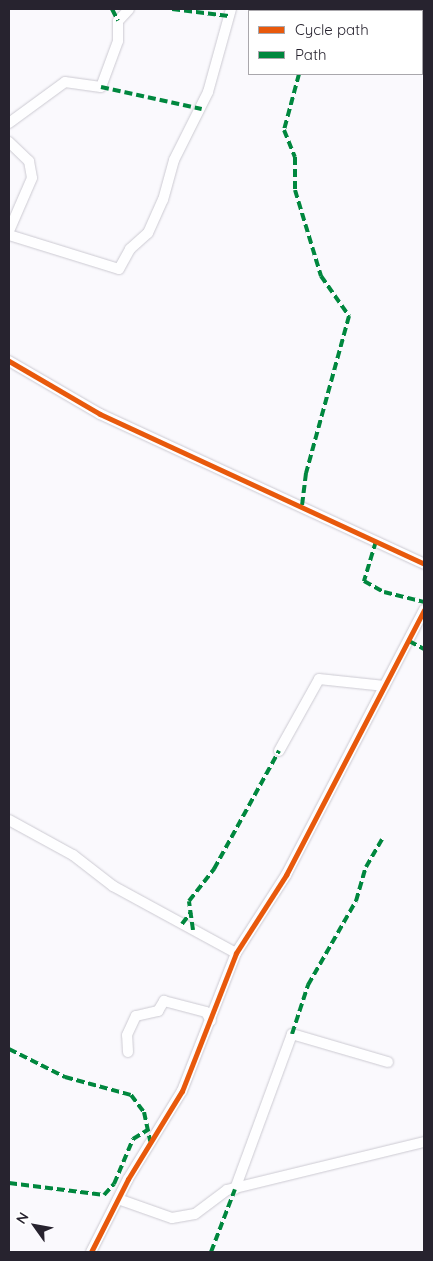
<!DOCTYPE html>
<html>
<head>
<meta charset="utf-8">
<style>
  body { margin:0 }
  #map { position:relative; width:433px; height:1261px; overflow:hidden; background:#faf9fd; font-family:Quicksand,sans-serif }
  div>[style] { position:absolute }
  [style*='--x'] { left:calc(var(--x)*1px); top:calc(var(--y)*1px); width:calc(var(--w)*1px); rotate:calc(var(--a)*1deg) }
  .roads { filter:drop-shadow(0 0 1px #cccad2) drop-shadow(0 0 1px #cccad2) }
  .minor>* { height:10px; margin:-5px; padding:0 5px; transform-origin:5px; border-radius:5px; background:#fefeff }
  .quiet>* { height:4px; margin-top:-2px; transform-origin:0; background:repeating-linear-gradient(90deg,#00873e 0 8px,transparent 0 12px) }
  .cycleway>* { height:5px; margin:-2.5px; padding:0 2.5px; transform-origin:2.5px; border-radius:2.5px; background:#e8590c }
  span { translate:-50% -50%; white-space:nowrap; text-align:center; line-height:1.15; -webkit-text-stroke:5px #fff; paint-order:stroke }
  .frame { position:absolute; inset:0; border:10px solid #27232f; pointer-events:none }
  .legend { position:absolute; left:248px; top:10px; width:175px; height:65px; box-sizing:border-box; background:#fff; border:1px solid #a9a7ac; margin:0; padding:6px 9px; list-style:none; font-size:15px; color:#27232f }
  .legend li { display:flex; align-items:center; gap:10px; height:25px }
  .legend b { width:25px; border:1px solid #a9a7ac }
  .north { position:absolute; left:10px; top:1201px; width:50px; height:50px; -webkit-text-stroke:4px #fff; paint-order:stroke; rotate:302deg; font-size:14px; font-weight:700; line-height:20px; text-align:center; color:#27232f }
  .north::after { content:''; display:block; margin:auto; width:18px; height:22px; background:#27232f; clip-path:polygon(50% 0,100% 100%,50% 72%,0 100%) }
</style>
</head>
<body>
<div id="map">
  <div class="roads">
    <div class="minor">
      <i style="--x:376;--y:9;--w:5;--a:22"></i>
      <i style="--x:422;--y:32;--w:2;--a:27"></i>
      <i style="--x:9;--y:123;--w:69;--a:-36.2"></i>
      <i style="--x:65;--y:82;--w:36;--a:8"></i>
      <i style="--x:101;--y:87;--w:49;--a:-69.7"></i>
      <i style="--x:118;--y:41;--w:20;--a:-90"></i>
      <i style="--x:118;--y:21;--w:16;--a:-47"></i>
      <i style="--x:9;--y:142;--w:28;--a:44"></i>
      <i style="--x:29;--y:161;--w:17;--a:80"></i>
      <i style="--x:32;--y:178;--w:58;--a:113.5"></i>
      <i style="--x:9;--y:235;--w:115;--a:17.2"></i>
      <i style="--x:119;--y:269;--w:23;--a:-61"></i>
      <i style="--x:130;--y:249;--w:24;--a:-42"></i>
      <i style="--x:148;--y:233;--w:36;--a:-66"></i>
      <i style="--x:163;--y:200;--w:41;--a:-74.6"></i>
      <i style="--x:174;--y:160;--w:76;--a:-63.4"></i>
      <i style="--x:208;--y:92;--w:86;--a:-74.5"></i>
      <i style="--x:9;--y:361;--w:105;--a:30.2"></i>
      <i style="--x:100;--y:414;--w:357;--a:24.8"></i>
      <i style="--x:279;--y:751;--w:82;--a:-60.9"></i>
      <i style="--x:319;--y:679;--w:66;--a:6.1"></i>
      <i style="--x:9;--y:820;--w:73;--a:28.7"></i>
      <i style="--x:73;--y:855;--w:51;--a:37.8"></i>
      <i style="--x:113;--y:886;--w:140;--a:28.6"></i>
      <i style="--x:128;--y:1052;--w:17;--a:-93"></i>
      <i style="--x:127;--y:1035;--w:21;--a:-65"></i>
      <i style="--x:136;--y:1016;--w:23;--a:-13"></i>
      <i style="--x:158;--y:1011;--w:12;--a:-59"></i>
      <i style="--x:164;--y:1001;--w:43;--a:14.7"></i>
      <i style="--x:206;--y:1012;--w:10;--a:61"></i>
      <i style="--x:235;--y:1189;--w:165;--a:-69.8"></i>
      <i style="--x:292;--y:1034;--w:100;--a:16.3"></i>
      <i style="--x:118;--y:1199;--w:57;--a:19.4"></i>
      <i style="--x:172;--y:1218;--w:23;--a:-10"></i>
      <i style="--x:195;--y:1214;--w:40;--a:-37"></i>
      <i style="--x:227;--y:1190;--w:203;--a:-13.7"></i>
      <i style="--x:91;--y:1252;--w:82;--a:-63.1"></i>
      <i style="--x:128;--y:1179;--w:103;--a:-58.5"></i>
      <i style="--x:182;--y:1091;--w:148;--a:-68.6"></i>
      <i style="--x:236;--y:953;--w:93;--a:-57.3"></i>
      <i style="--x:286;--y:875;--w:299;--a:-62.5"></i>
    </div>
  </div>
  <div class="quiet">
    <i style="--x:112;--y:9;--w:13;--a:63"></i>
    <i style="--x:172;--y:9;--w:57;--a:7"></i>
    <i style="--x:322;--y:11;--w:3;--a:-45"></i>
    <i style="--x:299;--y:74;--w:58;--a:105"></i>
    <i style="--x:284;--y:130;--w:29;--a:68"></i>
    <i style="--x:295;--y:157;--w:33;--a:90"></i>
    <i style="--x:295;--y:190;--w:90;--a:73.2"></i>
    <i style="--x:321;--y:276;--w:49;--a:55"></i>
    <i style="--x:349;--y:316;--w:163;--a:105.3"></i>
    <i style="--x:306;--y:473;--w:34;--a:97"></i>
    <i style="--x:101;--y:87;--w:103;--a:12.3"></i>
    <i style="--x:376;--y:541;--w:42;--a:106.7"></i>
    <i style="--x:364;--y:581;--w:23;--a:29"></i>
    <i style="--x:384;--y:592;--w:41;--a:14"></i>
    <i style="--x:409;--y:641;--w:17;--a:28"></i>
    <i style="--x:182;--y:924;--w:15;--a:-53"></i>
    <i style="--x:193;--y:930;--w:29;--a:-98"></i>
    <i style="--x:189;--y:901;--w:41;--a:-52"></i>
    <i style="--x:214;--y:869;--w:135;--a:-61.2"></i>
    <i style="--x:292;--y:1034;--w:52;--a:-71.9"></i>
    <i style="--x:308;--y:985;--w:97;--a:-60.3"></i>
    <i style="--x:356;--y:901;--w:35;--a:-74"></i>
    <i style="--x:366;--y:867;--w:32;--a:-60"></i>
    <i style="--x:9;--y:1049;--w:63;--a:26.6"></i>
    <i style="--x:65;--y:1077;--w:68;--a:15.3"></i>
    <i style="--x:131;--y:1095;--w:21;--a:53"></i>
    <i style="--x:144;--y:1112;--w:30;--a:78"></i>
    <i style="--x:9;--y:1183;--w:96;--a:7.2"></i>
    <i style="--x:104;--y:1195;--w:15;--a:-48"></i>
    <i style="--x:114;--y:1184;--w:49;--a:-67.1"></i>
    <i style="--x:133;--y:1139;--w:19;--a:-32"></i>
    <i style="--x:211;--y:1252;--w:67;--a:-69.1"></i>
  </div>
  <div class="cycleway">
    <i style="--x:9;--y:361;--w:105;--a:30.2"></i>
    <i style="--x:100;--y:414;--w:357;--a:24.8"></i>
    <i style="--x:91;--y:1252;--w:82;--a:-63.1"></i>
    <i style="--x:128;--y:1179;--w:103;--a:-58.5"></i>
    <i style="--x:182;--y:1091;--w:148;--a:-68.6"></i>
    <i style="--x:236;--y:953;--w:93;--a:-57.3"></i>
    <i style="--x:286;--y:875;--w:299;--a:-62.5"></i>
  </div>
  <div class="frame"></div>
  <ul class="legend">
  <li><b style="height:6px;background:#e8590c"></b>Cycle path</li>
  <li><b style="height:6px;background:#00873e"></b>Path</li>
  </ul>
  <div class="north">N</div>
</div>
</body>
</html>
